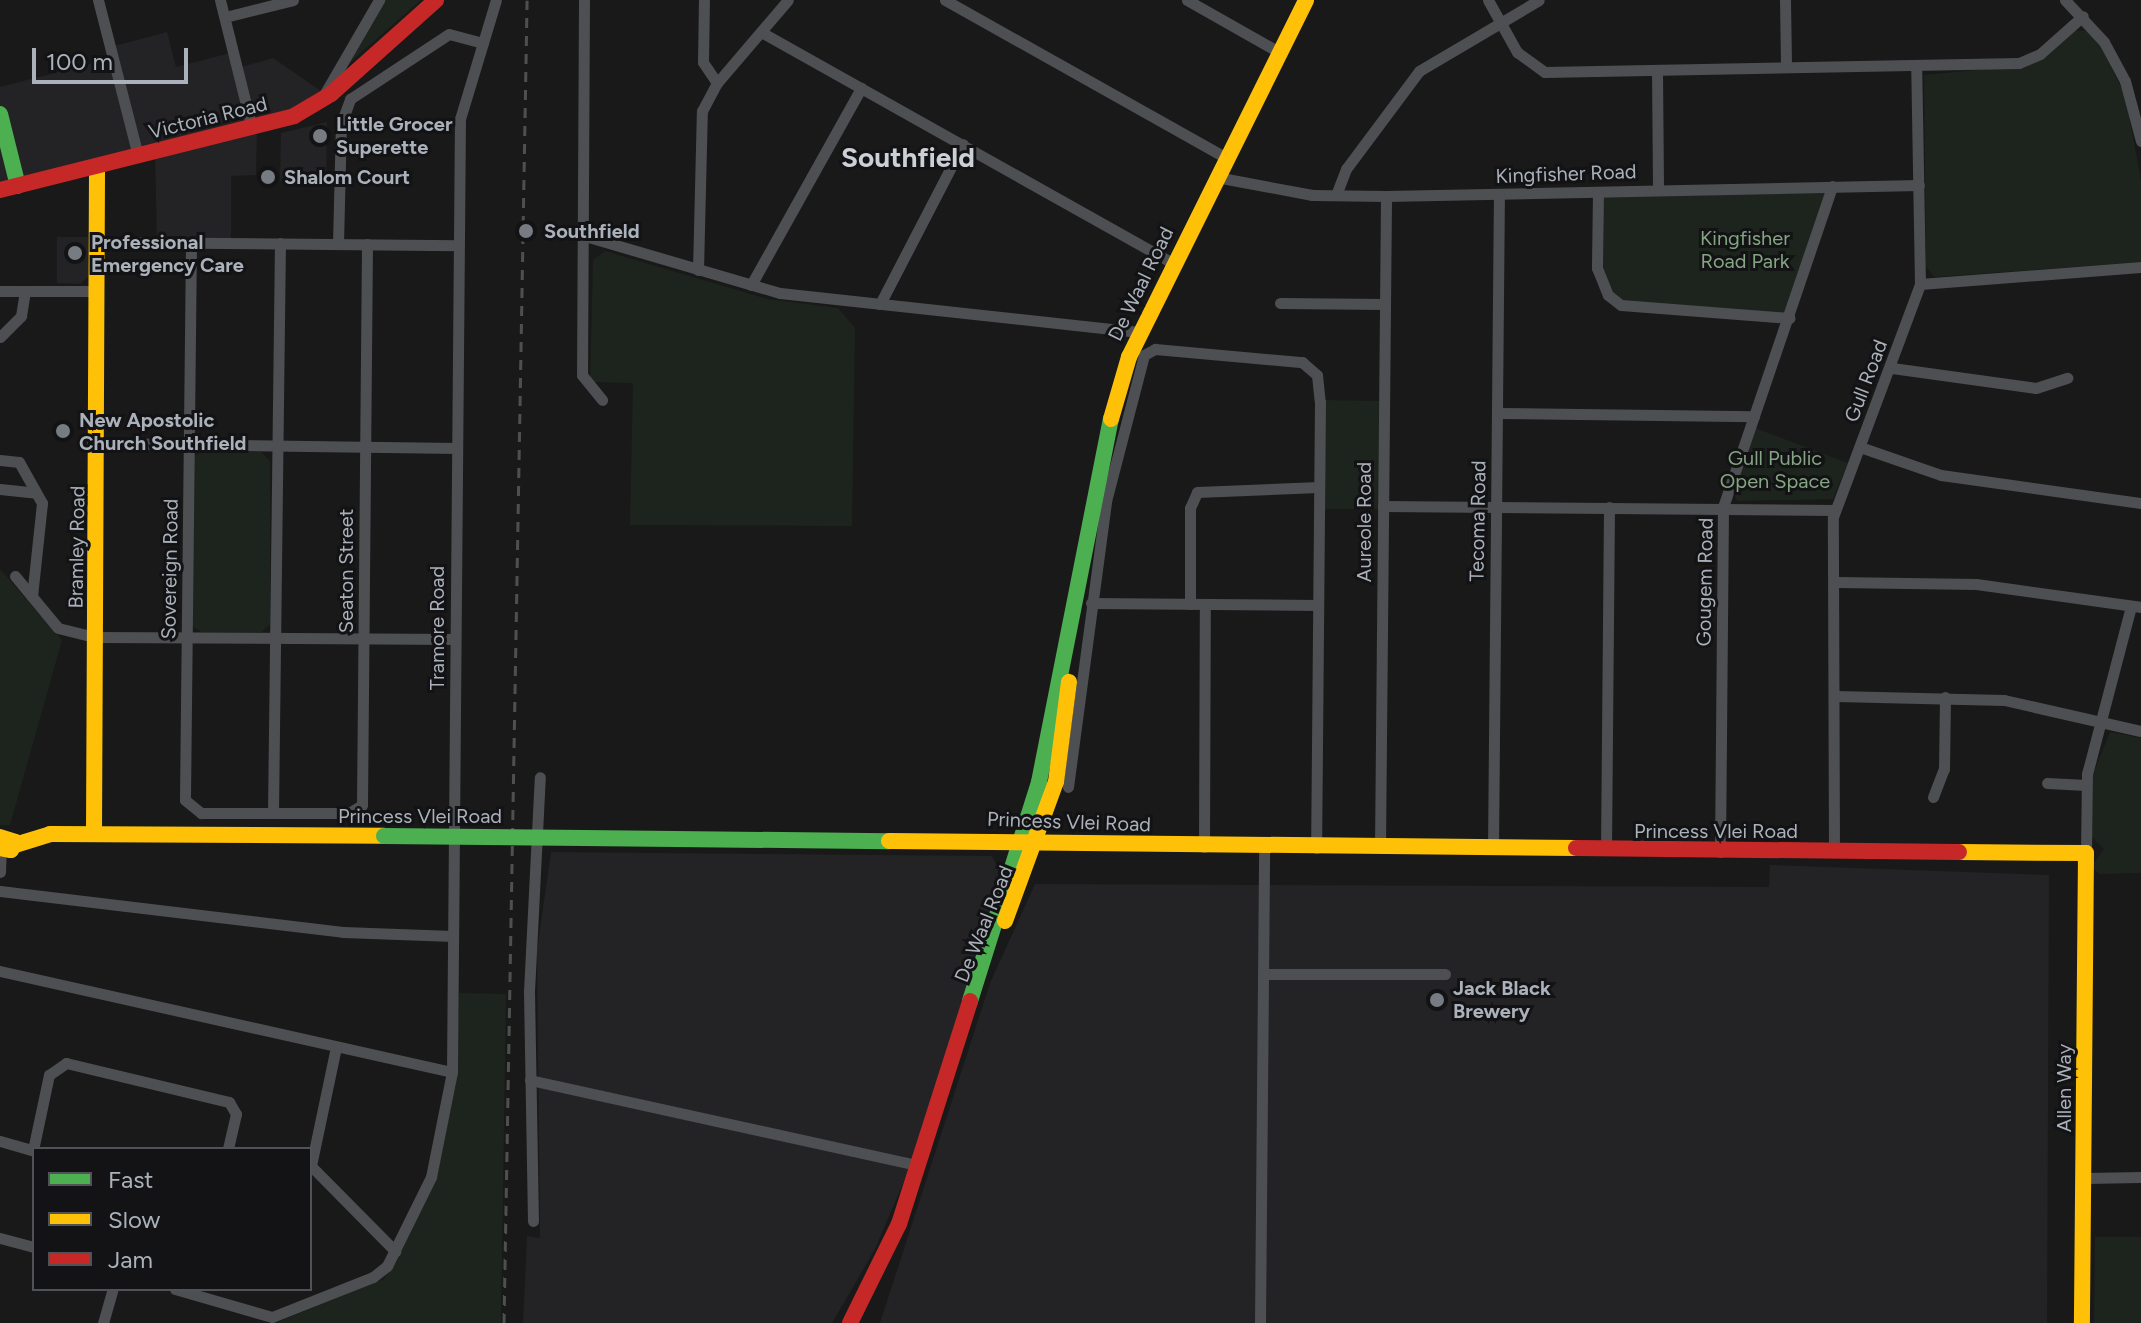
<!DOCTYPE html>
<html>
<head>
<meta charset="utf-8">
<style>
  body { margin:0 }
  #map { position:relative; width:2141px; height:1323px; overflow:hidden; background:#191919; font-family:Figtree,sans-serif }
  div>[style] { position:absolute }
  [style*='--x'] { left:calc(var(--x)*1px); top:calc(var(--y)*1px); width:calc(var(--w)*1px); rotate:calc(var(--a)*1deg) }
  .built>* { inset:0; background:#232325 }
  .green>* { inset:0; background:#1d241d }
  .street>* { height:11px; margin:-5.5px; padding:0 5.5px; transform-origin:5.5px; border-radius:5.5px; background:#4d4f52 }
  .fast>* { height:16px; margin:-8px; padding:0 8px; transform-origin:8px; border-radius:8px; background:#4caf50 }
  .slow>* { height:16px; margin:-8px; padding:0 8px; transform-origin:8px; border-radius:8px; background:#ffc107 }
  .jam>* { height:16px; margin:-8px; padding:0 8px; transform-origin:8px; border-radius:8px; background:#c62828 }
  .rail>* { height:3px; margin-top:-1.5px; transform-origin:0; background:repeating-linear-gradient(90deg,#4d4f51 0 10px,transparent 0 18px) }
  .fast-bridge>* { height:16px; margin:-8px; padding:0 8px; transform-origin:8px; border-radius:8px; background:#4caf50 }
  .dots>* { width:22px; height:22px; translate:-50% -50%; box-sizing:border-box; border:4px solid #131315; border-radius:50% }
  span { translate:-50% -50%; white-space:nowrap; text-align:center; line-height:1.15; -webkit-text-stroke:6px #131315; paint-order:stroke }
  .street-label { font-size:20px; color:#aab1ba }
  .poi-label { font-size:20px; color:#aab1ba; font-weight:700 }
  .left { translate:0 -50%; text-align:left }
  .park-label { font-size:20px; color:#83a581 }
  .district-label { font-size:28px; color:#cbcfd6; font-weight:700 }
  .legend { position:absolute; left:32px; top:1147px; width:280px; height:144px; box-sizing:border-box; background:#131315; border:2px solid #4f5257; margin:0; padding:10px 14px; list-style:none; font-size:24px; color:#aab1ba }
  .legend li { display:flex; align-items:center; gap:16px; height:40px }
  .legend b { width:40px; border:2px solid #4f5257 }
  .scale { position:absolute; left:32px; top:48px; width:156px; height:36px; box-sizing:border-box; border:4px solid #aab1ba; border-top:0; padding-left:10px; font-size:24px; line-height:28px; white-space:nowrap; color:#aab1ba; -webkit-text-stroke:6px #131315; paint-order:stroke }
</style>
</head>
<body>
<div id="map">
  <div class="built">
    <i style="clip-path:polygon(167px 32px,176px 67px,234px 52px,238px 68px,273px 58px,324px 93px,257px 127px,256px 175px,231px 176px,231px 243px,157px 243px,155px 152px,0 190px,0 87px,113px 58px,111px 47px)"></i>
    <i style="clip-path:polygon(327px 122px,326px 181px,280px 181px,281px 133px)"></i>
    <i style="clip-path:polygon(57px 237px,88px 237px,88px 277px,80px 284px,57px 283px)"></i>
    <i style="clip-path:polygon(551px 852px,992px 856px,1001px 874px,918px 1148px,875px 1249px,832px 1323px,523px 1323px,527px 1236px,540px 1238px,537px 950px)"></i>
    <i style="clip-path:polygon(1770px 865px,2049px 875px,2047px 1323px,880px 1323px,990px 983px,1035px 884px,1769px 887px)"></i>
  </div>
  <div class="green">
    <i style="clip-path:polygon(384px 0,421px 0,347px 65px)"></i>
    <i style="clip-path:polygon(2075px 30px,2088px 31px,2100px 45px,2125px 95px,2141px 180px,2141px 262px,1934px 277px,1926px 266px,1924px 75px,2029px 65px)"></i>
    <i style="clip-path:polygon(1832px 186px,1790px 318px,1637px 311px,1601px 283px,1598px 192px)"></i>
    <i style="clip-path:polygon(605px 251px,767px 299px,838px 308px,855px 328px,852px 526px,630px 525px,633px 383px,590px 382px,593px 260px)"></i>
    <i style="clip-path:polygon(1324px 400px,1379px 401px,1378px 509px,1323px 509px)"></i>
    <i style="clip-path:polygon(1755px 428px,1848px 463px,1833px 499px,1737px 501px,1733px 489px)"></i>
    <i style="clip-path:polygon(201px 452px,261px 452px,270px 461px,270px 624px,262px 632px,201px 632px,191px 625px,194px 456px)"></i>
    <i style="clip-path:polygon(0 569px,62px 640px,10px 825px,0 825px)"></i>
    <i style="clip-path:polygon(2110px 732px,2141px 738px,2141px 873px,2100px 874px,2091px 867px,2104px 849px,2092px 837px,2093px 774px)"></i>
    <i style="clip-path:polygon(459px 993px,506px 994px,501px 1323px,275px 1323px,384px 1279px,398px 1256px,434px 1183px,456px 1084px)"></i>
    <i style="clip-path:polygon(2095px 1237px,2141px 1237px,2141px 1323px,2094px 1323px)"></i>
  </div>
  <div class="street">
    <i style="--x:98;--y:0;--w:161;--a:75.6"></i>
    <i style="--x:220;--y:0;--w:132;--a:76"></i>
    <i style="--x:584;--y:0;--w:375;--a:90.3"></i>
    <i style="--x:582;--y:375;--w:32;--a:51"></i>
    <i style="--x:945;--y:0;--w:322;--a:29.3"></i>
    <i style="--x:1187;--y:0;--w:106;--a:29.5"></i>
    <i style="--x:1488;--y:0;--w:60;--a:60.9"></i>
    <i style="--x:1517;--y:52;--w:34;--a:36"></i>
    <i style="--x:1545;--y:72;--w:474;--a:-1.1"></i>
    <i style="--x:2019;--y:63;--w:23;--a:-23"></i>
    <i style="--x:2040;--y:54;--w:57;--a:-41.5"></i>
    <i style="--x:1785;--y:0;--w:67;--a:89.1"></i>
    <i style="--x:2065;--y:0;--w:57;--a:47.1"></i>
    <i style="--x:2104;--y:42;--w:44;--a:61.7"></i>
    <i style="--x:2125;--y:81;--w:62;--a:75.1"></i>
    <i style="--x:225;--y:17;--w:70;--a:-14"></i>
    <i style="--x:761;--y:32;--w:471;--a:29.3"></i>
    <i style="--x:1657;--y:71;--w:118;--a:89.5"></i>
    <i style="--x:717;--y:83;--w:109;--a:-49.5"></i>
    <i style="--x:321;--y:100;--w:116;--a:-59.9"></i>
    <i style="--x:1216;--y:177;--w:98;--a:10.6"></i>
    <i style="--x:1312;--y:195;--w:74;--a:0.8"></i>
    <i style="--x:1386;--y:196;--w:533;--a:-1.18"></i>
    <i style="--x:1598;--y:192;--w:76;--a:90.8"></i>
    <i style="--x:1597;--y:268;--w:29;--a:68"></i>
    <i style="--x:1608;--y:295;--w:16;--a:38"></i>
    <i style="--x:1621;--y:305;--w:169;--a:4.4"></i>
    <i style="--x:1336;--y:195;--w:28;--a:-69"></i>
    <i style="--x:1346;--y:169;--w:122;--a:-53.3"></i>
    <i style="--x:1419;--y:71;--w:139;--a:-30.6"></i>
    <i style="--x:585;--y:236;--w:203;--a:16.3"></i>
    <i style="--x:780;--y:293;--w:361;--a:6.2"></i>
    <i style="--x:98;--y:242;--w:360;--a:0.5"></i>
    <i style="--x:191;--y:243;--w:557;--a:90.62"></i>
    <i style="--x:185;--y:800;--w:21;--a:39"></i>
    <i style="--x:201;--y:813;--w:148;--a:0"></i>
    <i style="--x:349;--y:813;--w:15;--a:-32"></i>
    <i style="--x:362;--y:805;--w:561;--a:-89.49"></i>
    <i style="--x:338;--y:244;--w:120;--a:-88.6"></i>
    <i style="--x:341;--y:124;--w:27;--a:-70"></i>
    <i style="--x:350;--y:99;--w:118;--a:-33.3"></i>
    <i style="--x:449;--y:34;--w:35;--a:15"></i>
    <i style="--x:698;--y:270;--w:159;--a:-88.6"></i>
    <i style="--x:702;--y:111;--w:32;--a:-62"></i>
    <i style="--x:717;--y:83;--w:25;--a:-124"></i>
    <i style="--x:703;--y:62;--w:62;--a:-89.1"></i>
    <i style="--x:1920;--y:284;--w:222;--a:-4.4"></i>
    <i style="--x:751;--y:285;--w:226;--a:-60.8"></i>
    <i style="--x:0;--y:291;--w:98;--a:0"></i>
    <i style="--x:1280;--y:303;--w:104;--a:0.6"></i>
    <i style="--x:880;--y:304;--w:180;--a:-62.6"></i>
    <i style="--x:0;--y:337;--w:30;--a:-45"></i>
    <i style="--x:21;--y:316;--w:25;--a:-81"></i>
    <i style="--x:1892;--y:368;--w:145;--a:7.9"></i>
    <i style="--x:2036;--y:388;--w:33;--a:-18"></i>
    <i style="--x:1497;--y:413;--w:257;--a:0.7"></i>
    <i style="--x:98;--y:443;--w:359;--a:0.8"></i>
    <i style="--x:1860;--y:447;--w:86;--a:19.1"></i>
    <i style="--x:1941;--y:475;--w:202;--a:8"></i>
    <i style="--x:0;--y:460;--w:19;--a:6"></i>
    <i style="--x:19;--y:462;--w:47;--a:60.7"></i>
    <i style="--x:42;--y:503;--w:94;--a:96.1"></i>
    <i style="--x:0;--y:489;--w:36;--a:6"></i>
    <i style="--x:1383;--y:506;--w:452;--a:0.5"></i>
    <i style="--x:15;--y:576;--w:67;--a:50.4"></i>
    <i style="--x:58;--y:628;--w:38;--a:14"></i>
    <i style="--x:95;--y:637;--w:360;--a:0.3"></i>
    <i style="--x:1837;--y:582;--w:139;--a:0.8"></i>
    <i style="--x:1976;--y:584;--w:167;--a:7.9"></i>
    <i style="--x:1091;--y:603;--w:227;--a:0.5"></i>
    <i style="--x:1190;--y:604;--w:96;--a:-90"></i>
    <i style="--x:1190;--y:508;--w:17;--a:-66"></i>
    <i style="--x:1197;--y:492;--w:122;--a:-2.3"></i>
    <i style="--x:1836;--y:696;--w:168;--a:1.4"></i>
    <i style="--x:2004;--y:700;--w:140;--a:12.8"></i>
    <i style="--x:2047;--y:783;--w:39;--a:3"></i>
    <i style="--x:1068;--y:787;--w:289;--a:-82.4"></i>
    <i style="--x:1106;--y:501;--w:151;--a:-75.4"></i>
    <i style="--x:1144;--y:355;--w:13;--a:-29"></i>
    <i style="--x:1155;--y:349;--w:148;--a:5.1"></i>
    <i style="--x:1302;--y:362;--w:20;--a:41"></i>
    <i style="--x:1317;--y:375;--w:27;--a:84"></i>
    <i style="--x:1320;--y:402;--w:446;--a:90.5"></i>
    <i style="--x:1933;--y:797;--w:30;--a:-69"></i>
    <i style="--x:1944;--y:769;--w:72;--a:-89.2"></i>
    <i style="--x:273;--y:813;--w:570;--a:-89.3"></i>
    <i style="--x:1204;--y:847;--w:243;--a:-89.8"></i>
    <i style="--x:1380;--y:848;--w:652;--a:-89.47"></i>
    <i style="--x:1493;--y:849;--w:655;--a:-89.48"></i>
    <i style="--x:1606;--y:850;--w:343;--a:-89.5"></i>
    <i style="--x:1720;--y:852;--w:345;--a:-89.5"></i>
    <i style="--x:1723;--y:507;--w:339;--a:-71.2"></i>
    <i style="--x:1834;--y:852;--w:335;--a:-90.2"></i>
    <i style="--x:1833;--y:517;--w:249;--a:-69.5"></i>
    <i style="--x:1920;--y:284;--w:219;--a:-91"></i>
    <i style="--x:2086;--y:853;--w:79;--a:-89.3"></i>
    <i style="--x:2087;--y:774;--w:174;--a:-75.3"></i>
    <i style="--x:0;--y:872;--w:23;--a:-88"></i>
    <i style="--x:0;--y:891;--w:345;--a:6.8"></i>
    <i style="--x:343;--y:932;--w:110;--a:2.1"></i>
    <i style="--x:0;--y:971;--w:463;--a:12.6"></i>
    <i style="--x:1264;--y:974;--w:181;--a:0"></i>
    <i style="--x:336;--y:1047;--w:122;--a:101.9"></i>
    <i style="--x:311;--y:1166;--w:120;--a:45.3"></i>
    <i style="--x:530;--y:1080;--w:397;--a:12.4"></i>
    <i style="--x:0;--y:1141;--w:35;--a:16"></i>
    <i style="--x:33;--y:1150;--w:77;--a:-78"></i>
    <i style="--x:49;--y:1075;--w:21;--a:-35"></i>
    <i style="--x:66;--y:1063;--w:168;--a:13.5"></i>
    <i style="--x:229;--y:1102;--w:14;--a:60"></i>
    <i style="--x:236;--y:1114;--w:36;--a:103"></i>
    <i style="--x:2085;--y:1178;--w:56;--a:-1"></i>
    <i style="--x:533;--y:1221;--w:230;--a:-91"></i>
    <i style="--x:529;--y:991;--w:214;--a:-87.1"></i>
    <i style="--x:0;--y:1238;--w:35;--a:15"></i>
    <i style="--x:175;--y:1289;--w:101;--a:16.1"></i>
    <i style="--x:272;--y:1317;--w:109;--a:-21.6"></i>
    <i style="--x:373;--y:1277;--w:18;--a:-38"></i>
    <i style="--x:387;--y:1266;--w:99;--a:-63.7"></i>
    <i style="--x:431;--y:1177;--w:107;--a:-78.7"></i>
    <i style="--x:452;--y:1072;--w:953;--a:-89.52"></i>
    <i style="--x:460;--y:119;--w:124;--a:-73.2"></i>
    <i style="--x:103;--y:1323;--w:35;--a:-74"></i>
    <i style="--x:1260;--y:1323;--w:475;--a:-89.5"></i>
  </div>
  <div class="fast">
    <i style="--x:0;--y:114;--w:74;--a:76"></i>
    <i style="--x:584;--y:838;--w:305;--a:0.6"></i>
    <i style="--x:970;--y:1001;--w:230;--a:-72.5"></i>
    <i style="--x:1039;--y:782;--w:370;--a:-78.8"></i>
  </div>
  <div class="slow">
    <i style="--x:1111;--y:419;--w:65;--a:-73.8"></i>
    <i style="--x:1129;--y:357;--w:398;--a:-63.6"></i>
    <i style="--x:94;--y:833;--w:667;--a:-89.74"></i>
    <i style="--x:0;--y:837;--w:16;--a:18"></i>
    <i style="--x:15;--y:842;--w:9;--a:117"></i>
    <i style="--x:11;--y:850;--w:11;--a:-170"></i>
    <i style="--x:889;--y:841;--w:687;--a:0.58"></i>
    <i style="--x:15;--y:845;--w:37;--a:-17"></i>
    <i style="--x:50;--y:834;--w:334;--a:0.3"></i>
    <i style="--x:1959;--y:852;--w:127;--a:0.5"></i>
    <i style="--x:2086;--y:853;--w:470;--a:90.5"></i>
    <i style="--x:1005;--y:921;--w:148;--a:-69.9"></i>
    <i style="--x:1056;--y:782;--w:101;--a:-82.6"></i>
  </div>
  <div class="jam">
    <i style="--x:0;--y:190;--w:303;--a:-14.1"></i>
    <i style="--x:294;--y:116;--w:43;--a:-30.7"></i>
    <i style="--x:331;--y:94;--w:141;--a:-41.8"></i>
    <i style="--x:1576;--y:848;--w:383;--a:0.6"></i>
    <i style="--x:850;--y:1323;--w:110;--a:-63.7"></i>
    <i style="--x:899;--y:1224;--w:234;--a:-72.3"></i>
  </div>
  <div class="rail">
    <i style="--x:504;--y:1323;--w:1323;--a:-89"></i>
  </div>
  <div class="fast-bridge">
    <i style="--x:384;--y:836;--w:200;--a:0.6"></i>
  </div>
  <div class="dots">
    <i style="left:320px;top:136px;background:#777c82"></i>
    <i style="left:268px;top:177px;background:#777c82"></i>
    <i style="left:526px;top:231px;background:#777c82"></i>
    <i style="left:75px;top:253px;background:#777c82"></i>
    <i style="left:63px;top:431px;background:#777c82"></i>
    <i style="left:1437px;top:1000px;background:#777c82"></i>
  </div>
  <div class="street-label">
    <span style="left:208px;top:118px;rotate:-14deg">Victoria Road</span>
    <span style="left:1566px;top:174px;rotate:-2deg">Kingfisher Road</span>
    <span style="left:1141px;top:284px;rotate:-64deg">De Waal Road</span>
    <span style="left:1866px;top:381px;rotate:-69deg">Gull Road</span>
    <span style="left:1478px;top:521px;rotate:-89deg">Tecoma Road</span>
    <span style="left:1364px;top:522px;rotate:-90deg">Aureole Road</span>
    <span style="left:77px;top:547px;rotate:-89deg">Bramley Road</span>
    <span style="left:170px;top:569px;rotate:-89deg">Sovereign Road</span>
    <span style="left:346px;top:571px;rotate:-90deg">Seaton Street</span>
    <span style="left:1705px;top:582px;rotate:-89deg">Gougem Road</span>
    <span style="left:437px;top:628px;rotate:-90deg">Tramore Road</span>
    <span style="left:420px;top:816px">Princess Vlei Road</span>
    <span style="left:1069px;top:822px;rotate:2deg">Princess Vlei Road</span>
    <span style="left:1716px;top:831px">Princess Vlei Road</span>
    <span style="left:984px;top:924px;rotate:-68deg">De Waal Road</span>
    <span style="left:2064px;top:1088px;rotate:-90deg">Allen Way</span>
  </div>
  <div class="poi-label">
    <span class="left" style="left:336px;top:136px">Little Grocer<br>Superette</span>
    <span class="left" style="left:284px;top:177px">Shalom Court</span>
    <span class="left" style="left:544px;top:231px">Southfield</span>
    <span class="left" style="left:91px;top:254px">Professional<br>Emergency Care</span>
    <span class="left" style="left:79px;top:432px">New Apostolic<br>Church Southfield</span>
    <span class="left" style="left:1453px;top:1000px">Jack Black<br>Brewery</span>
  </div>
  <div class="park-label">
    <span style="left:1745px;top:250px">Kingfisher<br>Road Park</span>
    <span style="left:1775px;top:470px">Gull Public<br>Open Space</span>
  </div>
  <div class="district-label">
    <span style="left:908px;top:157px">Southfield</span>
  </div>
  <ul class="legend">
  <li><b style="height:10px;background:#4caf50"></b>Fast</li>
  <li><b style="height:10px;background:#ffc107"></b>Slow</li>
  <li><b style="height:10px;background:#c62828"></b>Jam</li>
  </ul>
  <div class="scale">100 m</div>
</div>
</body>
</html>
